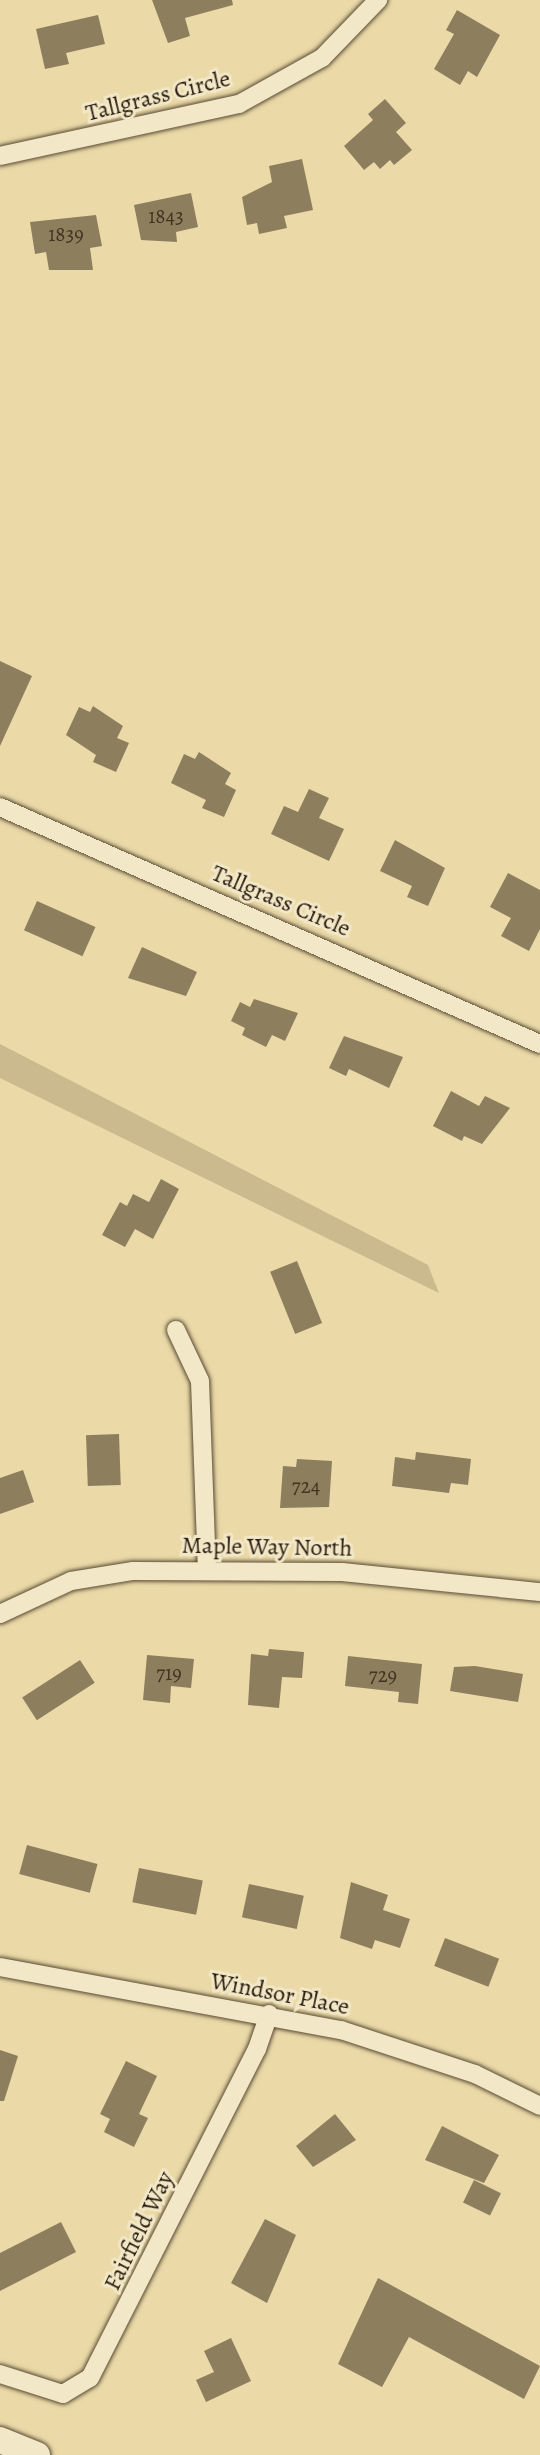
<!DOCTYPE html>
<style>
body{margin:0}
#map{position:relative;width:540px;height:2455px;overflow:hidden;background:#ebdaa8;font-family:Alegreya,serif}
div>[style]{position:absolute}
.green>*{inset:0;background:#caba8e}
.building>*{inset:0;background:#8d7e5e;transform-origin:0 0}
.roads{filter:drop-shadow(0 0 2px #594b34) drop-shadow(0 0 2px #594b34)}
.street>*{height:18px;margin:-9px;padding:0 9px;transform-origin:9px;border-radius:9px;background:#f2e7c6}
.secondary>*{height:26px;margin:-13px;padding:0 13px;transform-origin:13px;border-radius:13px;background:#f2e7c6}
span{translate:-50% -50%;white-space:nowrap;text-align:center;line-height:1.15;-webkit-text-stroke:6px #f2e7c6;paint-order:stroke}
.number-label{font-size:21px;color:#413422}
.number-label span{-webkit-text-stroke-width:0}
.street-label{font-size:24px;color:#281b0e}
</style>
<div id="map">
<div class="green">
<i style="clip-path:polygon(0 1044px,428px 1265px,439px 1293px,0 1078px)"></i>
</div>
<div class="building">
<i style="clip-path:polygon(152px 0,232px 0,233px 5px,185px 18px,190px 36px,168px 43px)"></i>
<i style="clip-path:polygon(457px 10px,500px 35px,477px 77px,468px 71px,460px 85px,434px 69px,454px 34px,446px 30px)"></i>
<i style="clip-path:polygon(98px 15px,105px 44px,66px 53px,69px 64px,45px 69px,36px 29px)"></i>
<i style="clip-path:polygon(385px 99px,406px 123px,396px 132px,412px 150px,394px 165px,390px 160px,380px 169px,374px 162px,364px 170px,344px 146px,373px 120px,368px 114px)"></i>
<i style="clip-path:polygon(302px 159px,313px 210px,284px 216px,287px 228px,259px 234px,257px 223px,247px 225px,242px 197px,272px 182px,269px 166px)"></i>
<i style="clip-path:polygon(191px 193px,198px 227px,176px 232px,177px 242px,141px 240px,134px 205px)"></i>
<i style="clip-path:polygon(96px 215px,102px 246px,90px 248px,93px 270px,49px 270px,46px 252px,35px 254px,30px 222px)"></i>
<i style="clip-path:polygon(0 661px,32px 676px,0 746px)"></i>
<i style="clip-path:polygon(93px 706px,123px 726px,117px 738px,129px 743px,116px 772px,93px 762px,96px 755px,66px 735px,79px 707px,90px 712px)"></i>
<i style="clip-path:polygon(199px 752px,231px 773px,225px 784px,236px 790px,224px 817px,202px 808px,206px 800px,171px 783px,184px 754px,195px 759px)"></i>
<i style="clip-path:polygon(309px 789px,329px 798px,319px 818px,344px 829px,329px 861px,271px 834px,284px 806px,298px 812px)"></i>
<i style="clip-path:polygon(395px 840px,445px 868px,428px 906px,407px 897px,412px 886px,380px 871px)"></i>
<i style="clip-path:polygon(508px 873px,540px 890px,540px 929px,529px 951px,501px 936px,511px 918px,490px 907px)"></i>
<i style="left:37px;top:901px;width:64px;height:32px;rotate:24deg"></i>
<i style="clip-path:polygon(142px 947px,197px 972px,186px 996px,128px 978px)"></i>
<i style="clip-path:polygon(254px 999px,298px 1013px,285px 1041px,272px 1035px,266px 1047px,242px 1035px,245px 1028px,231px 1021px,240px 1002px,250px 1007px)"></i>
<i style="clip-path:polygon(344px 1036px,403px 1057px,389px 1088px,349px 1069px,346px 1076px,329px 1068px)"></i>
<i style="clip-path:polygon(451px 1091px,479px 1106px,485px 1096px,510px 1108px,482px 1144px,464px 1136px,462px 1141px,433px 1126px)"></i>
<i style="clip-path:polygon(161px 1179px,179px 1189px,153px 1239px,135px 1229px,125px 1247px,102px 1235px,120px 1202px,127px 1206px,133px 1194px,149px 1202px)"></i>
<i style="left:297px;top:1261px;width:67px;height:29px;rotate:68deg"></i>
<i style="left:119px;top:1434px;width:51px;height:33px;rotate:88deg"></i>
<i style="clip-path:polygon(416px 1452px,471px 1459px,468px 1485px,451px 1483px,449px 1493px,392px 1486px,395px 1457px,415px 1460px)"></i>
<i style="clip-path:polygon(297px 1459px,332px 1461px,329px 1507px,280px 1508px,283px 1466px,296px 1467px)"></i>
<i style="clip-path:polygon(23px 1470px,34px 1502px,0 1514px,0 1478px)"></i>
<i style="clip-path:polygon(269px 1649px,304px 1652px,302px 1678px,282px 1677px,279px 1708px,248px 1705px,251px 1654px,268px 1656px)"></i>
<i style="clip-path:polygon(147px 1655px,194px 1659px,191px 1688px,171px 1686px,170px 1703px,143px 1700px)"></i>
<i style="clip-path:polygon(348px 1656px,422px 1664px,418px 1704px,398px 1702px,399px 1692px,345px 1686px)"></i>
<i style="left:80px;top:1660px;width:27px;height:69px;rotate:57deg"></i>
<i style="clip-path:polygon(475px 1666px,523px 1674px,518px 1702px,450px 1691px,454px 1667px)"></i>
<i style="left:27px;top:1845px;width:73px;height:30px;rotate:15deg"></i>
<i style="left:139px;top:1868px;width:65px;height:35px;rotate:11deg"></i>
<i style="clip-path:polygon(351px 1882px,388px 1895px,383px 1910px,410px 1919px,400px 1948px,375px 1940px,372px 1949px,340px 1938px)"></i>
<i style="left:249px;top:1884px;width:56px;height:34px;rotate:12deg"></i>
<i style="left:445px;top:1938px;width:58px;height:30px;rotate:21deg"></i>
<i style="clip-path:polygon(0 2050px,18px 2056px,4px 2101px,0 2101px)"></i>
<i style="clip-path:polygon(126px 2061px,157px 2076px,139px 2114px,148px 2118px,134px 2147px,104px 2132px,110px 2119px,100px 2114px)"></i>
<i style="clip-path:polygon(335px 2114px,356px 2140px,313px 2167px,296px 2146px)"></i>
<i style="clip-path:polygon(442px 2126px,499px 2155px,484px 2183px,425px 2160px)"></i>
<i style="left:474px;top:2180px;width:30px;height:25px;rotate:26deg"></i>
<i style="clip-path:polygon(265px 2219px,296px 2235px,267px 2303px,231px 2283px)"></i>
<i style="clip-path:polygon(61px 2222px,76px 2252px,0 2291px,0 2253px)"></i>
<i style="clip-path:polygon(378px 2278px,540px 2366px,524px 2399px,409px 2337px,382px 2387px,338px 2364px)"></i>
<i style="clip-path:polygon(231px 2338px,251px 2381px,206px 2402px,196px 2380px,214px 2372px,204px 2351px)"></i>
</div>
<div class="roads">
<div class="street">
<i style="left:0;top:156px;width:245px;rotate:-12.3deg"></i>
<i style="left:239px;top:104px;width:95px;rotate:-29deg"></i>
<i style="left:322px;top:58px;width:81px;rotate:-46deg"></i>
<i style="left:0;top:807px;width:590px;rotate:23.7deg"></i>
<i style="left:176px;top:1330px;width:56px;rotate:64.8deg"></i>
<i style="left:200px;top:1381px;width:187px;rotate:87.9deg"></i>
<i style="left:0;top:1614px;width:78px;rotate:-24.9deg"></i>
<i style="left:71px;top:1581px;width:63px;rotate:-9.2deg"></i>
<i style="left:133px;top:1571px;width:209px;rotate:0.3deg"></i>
<i style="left:342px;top:1572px;width:199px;rotate:5.8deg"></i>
<i style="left:0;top:1967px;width:347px;rotate:10.5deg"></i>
<i style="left:341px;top:2030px;width:141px;rotate:18.2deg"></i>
<i style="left:475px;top:2074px;width:72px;rotate:26.2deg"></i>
<i style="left:0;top:2374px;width:66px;rotate:17.6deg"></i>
<i style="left:63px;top:2394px;width:31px;rotate:-31deg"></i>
<i style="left:90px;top:2378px;width:369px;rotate:-63.1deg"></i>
<i style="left:257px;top:2049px;width:37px;rotate:-71deg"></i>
</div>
<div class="secondary">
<i style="left:0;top:2440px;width:40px;rotate:22deg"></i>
</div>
</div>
<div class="number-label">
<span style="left:166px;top:216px">1843</span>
<span style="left:66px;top:234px">1839</span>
<span style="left:306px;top:1486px">724</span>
<span style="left:169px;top:1673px">719</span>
<span style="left:383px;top:1675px">729</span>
</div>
<div class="street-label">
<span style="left:158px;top:96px;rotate:-14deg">Tallgrass Circle</span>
<span style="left:281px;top:901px;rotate:23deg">Tallgrass Circle</span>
<span style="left:267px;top:1547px;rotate:1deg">Maple Way North</span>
<span style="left:280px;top:1994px;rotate:11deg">Windsor Place</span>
<span style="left:139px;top:2231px;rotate:-64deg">Fairfield Way</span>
</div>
</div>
